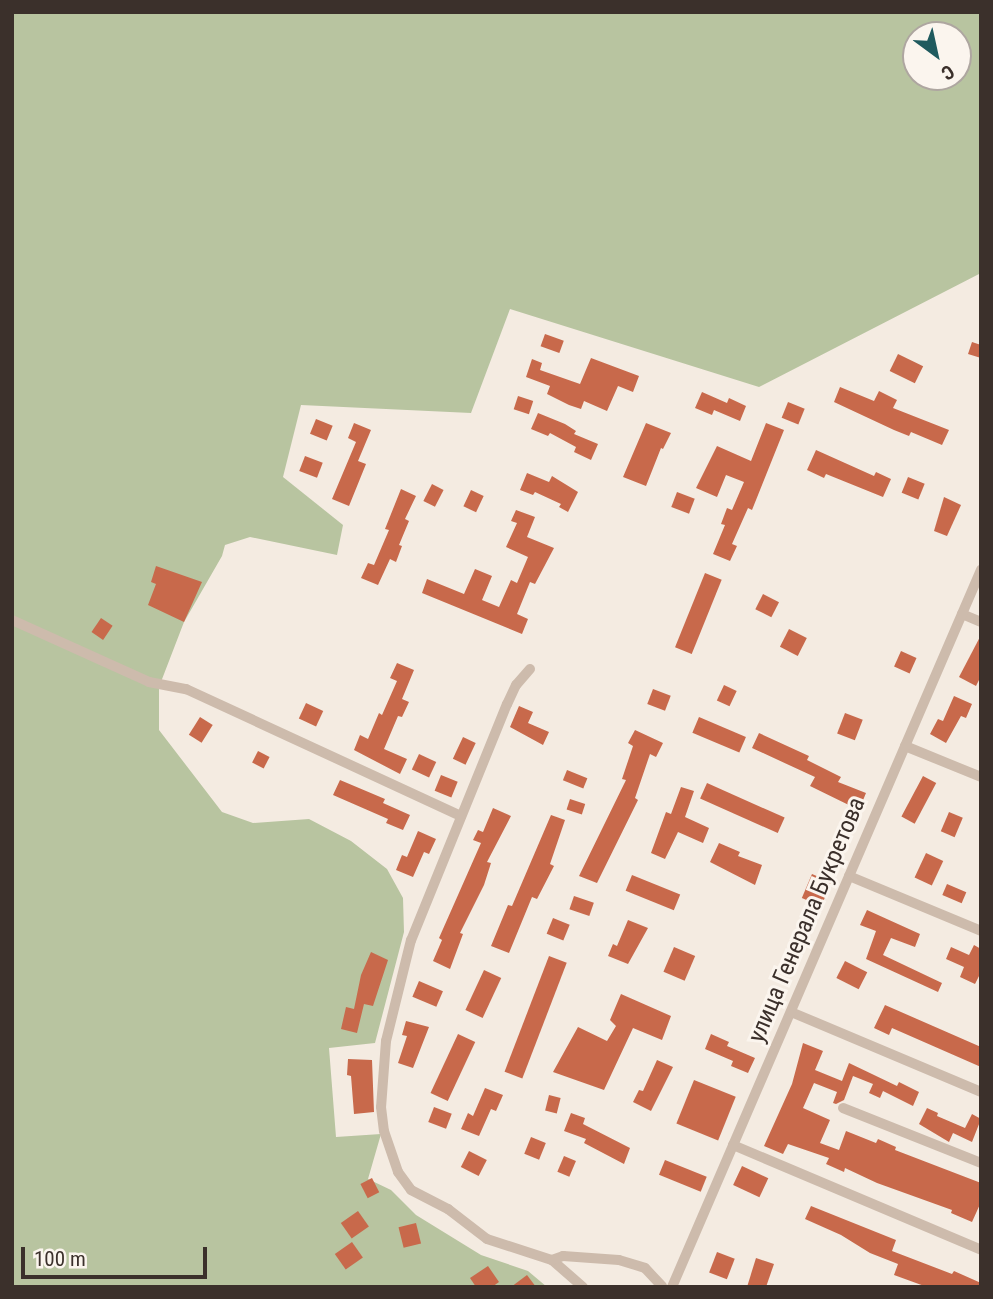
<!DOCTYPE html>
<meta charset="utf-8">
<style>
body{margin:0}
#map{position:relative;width:993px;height:1299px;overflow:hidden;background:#f4ebe1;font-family:"Roboto Condensed",sans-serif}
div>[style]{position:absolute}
.green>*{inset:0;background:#b8c4a0}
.building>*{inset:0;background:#c8694b;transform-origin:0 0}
.street>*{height:10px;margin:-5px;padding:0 5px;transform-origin:5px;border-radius:5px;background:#cdbbac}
span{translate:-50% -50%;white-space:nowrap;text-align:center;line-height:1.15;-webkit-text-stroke:6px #fbf5ee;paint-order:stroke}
.street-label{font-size:24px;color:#3b302b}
.frame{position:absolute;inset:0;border:14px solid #3b302b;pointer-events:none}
.north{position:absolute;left:902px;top:21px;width:70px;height:70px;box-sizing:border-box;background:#fbf5ee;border:2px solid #aea6a0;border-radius:50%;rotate:147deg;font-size:19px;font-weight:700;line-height:28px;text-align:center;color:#3b302b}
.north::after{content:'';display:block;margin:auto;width:24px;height:32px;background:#1f5a5e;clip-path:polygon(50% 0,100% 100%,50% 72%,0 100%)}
.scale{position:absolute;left:21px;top:1247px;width:186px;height:32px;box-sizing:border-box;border:4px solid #3b302b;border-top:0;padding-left:9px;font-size:21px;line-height:24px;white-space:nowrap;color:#3b302b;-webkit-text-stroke:5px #fbf5ee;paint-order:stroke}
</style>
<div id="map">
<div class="green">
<i style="clip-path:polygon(evenodd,12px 12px,981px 12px,981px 273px,759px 387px,510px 309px,471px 413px,301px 405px,283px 477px,343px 525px,337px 555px,250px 537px,225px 545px,222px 556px,184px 622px,159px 687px,159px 730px,222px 812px,253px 823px,309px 819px,351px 841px,387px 869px,403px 898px,404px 932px,375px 1043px,329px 1048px,336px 1137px,381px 1134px,368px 1179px,391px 1190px,416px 1215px,481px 1255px,528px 1271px,547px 1287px,12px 1287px,12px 12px,916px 35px,958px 35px,958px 77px,916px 77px,916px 35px)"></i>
</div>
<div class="building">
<i style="left:545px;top:334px;width:20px;height:13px;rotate:20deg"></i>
<i style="clip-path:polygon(972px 342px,981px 345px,981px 358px,968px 354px)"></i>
<i style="left:898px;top:354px;width:28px;height:19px;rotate:26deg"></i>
<i style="clip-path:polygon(591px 358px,639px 376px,633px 392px,618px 386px,607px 411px,584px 401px,581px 409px,569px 405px,547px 394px,550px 386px,526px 377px,532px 359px,542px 363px,540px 370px,580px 384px)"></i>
<i style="clip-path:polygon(840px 387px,874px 401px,879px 391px,897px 400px,893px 408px,949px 430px,942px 445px,911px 432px,909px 436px,894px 430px,834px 402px)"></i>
<i style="clip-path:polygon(702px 392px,727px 403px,729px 398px,746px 406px,740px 421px,714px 410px,712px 415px,695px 408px)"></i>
<i style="left:518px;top:396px;width:16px;height:14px;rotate:18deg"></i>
<i style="left:788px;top:402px;width:18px;height:17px;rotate:22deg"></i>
<i style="clip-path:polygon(538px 413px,565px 424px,576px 431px,574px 434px,598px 444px,591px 460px,574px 452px,576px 447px,550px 433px,548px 436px,531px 429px)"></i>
<i style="left:316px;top:419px;width:18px;height:16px;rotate:22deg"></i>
<i style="clip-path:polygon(354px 423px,371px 430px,358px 461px,366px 464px,349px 506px,332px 499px,356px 442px,348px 438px)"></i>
<i style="clip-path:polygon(646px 423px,671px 433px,663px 449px,661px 448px,646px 486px,623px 477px)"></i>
<i style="clip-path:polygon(766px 423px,784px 430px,752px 510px,748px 508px,732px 544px,737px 546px,730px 561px,713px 554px,725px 525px,721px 524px,727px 508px,732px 510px,744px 482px,726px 475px,717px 497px,696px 488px,717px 446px,751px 461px)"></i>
<i style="clip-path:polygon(816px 450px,874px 476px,876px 472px,891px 479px,883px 497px,826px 474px,824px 478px,807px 470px)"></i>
<i style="left:305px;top:456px;width:19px;height:16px;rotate:21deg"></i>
<i style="clip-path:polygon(527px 473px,549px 482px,552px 476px,578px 492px,568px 512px,559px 507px,561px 504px,535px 492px,533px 495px,520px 490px)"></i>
<i style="left:908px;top:477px;width:18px;height:17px;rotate:22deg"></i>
<i style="left:432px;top:484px;width:13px;height:19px;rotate:27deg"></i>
<i style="clip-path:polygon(401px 489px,416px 496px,405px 519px,409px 521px,399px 545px,402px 546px,396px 562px,390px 559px,378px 585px,361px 578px,368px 563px,374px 565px,389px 530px,385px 529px)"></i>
<i style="left:471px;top:490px;width:14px;height:18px;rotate:25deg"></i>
<i style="left:677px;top:492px;width:19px;height:16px;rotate:21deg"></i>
<i style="clip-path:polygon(944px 497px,961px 505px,947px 536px,934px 531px)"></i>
<i style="clip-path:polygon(516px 510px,535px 517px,527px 537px,554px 548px,535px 584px,530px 582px,517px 614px,528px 619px,522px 634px,422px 593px,427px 579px,464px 594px,475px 569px,492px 576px,482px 600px,499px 607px,511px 580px,517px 583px,528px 557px,506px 547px,517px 523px,511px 521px)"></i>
<i style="clip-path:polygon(156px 566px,202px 582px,184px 622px,148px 605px,156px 584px,151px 582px)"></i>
<i style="left:705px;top:573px;width:18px;height:80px;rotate:22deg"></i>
<i style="left:763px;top:594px;width:18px;height:17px;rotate:27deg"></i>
<i style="left:101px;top:618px;width:14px;height:17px;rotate:34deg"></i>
<i style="left:789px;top:629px;width:20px;height:20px;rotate:27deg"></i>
<i style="clip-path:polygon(981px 635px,981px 676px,976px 686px,959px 677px)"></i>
<i style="left:901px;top:651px;width:17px;height:17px;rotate:24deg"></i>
<i style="clip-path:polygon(397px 663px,414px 670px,402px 699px,409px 702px,402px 717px,398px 716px,384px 749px,407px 759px,400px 774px,354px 750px,360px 735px,368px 739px,379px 713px,382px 715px,397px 681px,390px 678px)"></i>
<i style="left:724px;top:685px;width:14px;height:17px;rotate:25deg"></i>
<i style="left:653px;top:689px;width:19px;height:16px;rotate:21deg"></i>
<i style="clip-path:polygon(954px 696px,972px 704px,966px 718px,961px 716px,946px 743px,930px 734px,938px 719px,943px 721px)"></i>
<i style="left:306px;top:703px;width:19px;height:17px;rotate:25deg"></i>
<i style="clip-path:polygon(519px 706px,533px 712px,528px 723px,549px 732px,543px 745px,510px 727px)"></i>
<i style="left:845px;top:713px;width:19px;height:22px;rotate:21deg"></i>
<i style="left:200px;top:717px;width:15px;height:21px;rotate:32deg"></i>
<i style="left:699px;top:717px;width:51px;height:17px;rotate:23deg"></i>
<i style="clip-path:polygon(635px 730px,663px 743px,656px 757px,650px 754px,635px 798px,638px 800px,597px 883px,579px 876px,626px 780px,622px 779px,633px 746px,628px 743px)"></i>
<i style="clip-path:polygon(759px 733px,809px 756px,807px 760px,841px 777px,838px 782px,866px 793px,859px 810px,810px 786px,815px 777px,752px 748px)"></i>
<i style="left:463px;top:737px;width:14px;height:24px;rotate:25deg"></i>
<i style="left:258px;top:751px;width:13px;height:13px;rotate:27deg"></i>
<i style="left:419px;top:754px;width:19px;height:17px;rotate:25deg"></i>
<i style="left:567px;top:770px;width:22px;height:11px;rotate:22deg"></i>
<i style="left:441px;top:775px;width:18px;height:17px;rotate:22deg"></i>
<i style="left:923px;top:776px;width:15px;height:46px;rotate:28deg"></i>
<i style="clip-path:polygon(340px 780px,385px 799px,383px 803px,410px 815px,403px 830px,386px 823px,388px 819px,333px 795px)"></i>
<i style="left:707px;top:783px;width:85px;height:17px;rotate:24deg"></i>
<i style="clip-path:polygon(681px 787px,694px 791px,685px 817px,709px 828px,703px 843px,678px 832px,665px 859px,651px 853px,666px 812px,671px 814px)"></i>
<i style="left:570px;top:799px;width:16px;height:11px;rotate:18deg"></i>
<i style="clip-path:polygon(493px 808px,511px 816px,487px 862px,491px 863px,484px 885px,460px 933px,463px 934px,450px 969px,433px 961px,442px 940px,439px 938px,481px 843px,473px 840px,478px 830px,483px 832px)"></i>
<i style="left:949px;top:812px;width:15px;height:21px;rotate:23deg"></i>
<i style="clip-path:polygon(551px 815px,565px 820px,550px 864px,554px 866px,537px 899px,532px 897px,509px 953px,491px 946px,508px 905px,512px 906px)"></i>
<i style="clip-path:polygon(418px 831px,436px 839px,429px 854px,424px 852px,413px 877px,396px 870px,402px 855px,407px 857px)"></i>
<i style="clip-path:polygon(719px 843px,740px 852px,738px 856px,762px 865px,755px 885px,710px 862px)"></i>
<i style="left:926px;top:853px;width:19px;height:27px;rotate:25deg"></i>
<i style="left:812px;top:874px;width:21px;height:26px;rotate:23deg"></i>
<i style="left:632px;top:875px;width:52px;height:17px;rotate:22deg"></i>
<i style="left:947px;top:884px;width:21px;height:12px;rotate:23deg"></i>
<i style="left:574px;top:896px;width:21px;height:14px;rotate:19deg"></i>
<i style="clip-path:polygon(867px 910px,920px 934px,915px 947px,891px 938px,883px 955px,942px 983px,938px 992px,866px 959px,876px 931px,860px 925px)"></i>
<i style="left:553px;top:918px;width:18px;height:17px;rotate:22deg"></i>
<i style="clip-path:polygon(628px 920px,648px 928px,628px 964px,608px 956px,613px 944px,617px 946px)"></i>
<i style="clip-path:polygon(974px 945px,981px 949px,981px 972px,975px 984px,960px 977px,964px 967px,946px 959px,951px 947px,969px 955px)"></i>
<i style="left:674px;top:947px;width:23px;height:27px;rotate:23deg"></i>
<i style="clip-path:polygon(371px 952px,388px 960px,373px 1006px,364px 1004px,357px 1033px,341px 1029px,346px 1007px,354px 1009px,361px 975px)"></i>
<i style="left:549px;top:956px;width:19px;height:124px;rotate:21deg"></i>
<i style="left:845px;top:961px;width:25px;height:19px;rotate:27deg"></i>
<i style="left:484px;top:970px;width:19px;height:44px;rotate:25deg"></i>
<i style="left:419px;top:981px;width:26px;height:17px;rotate:23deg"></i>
<i style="clip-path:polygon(621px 994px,671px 1016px,662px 1040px,633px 1028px,604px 1090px,553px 1072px,578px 1027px,607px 1041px,616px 1026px,610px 1020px)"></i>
<i style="clip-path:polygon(885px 1005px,981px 1047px,981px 1067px,892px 1028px,889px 1035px,874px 1028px)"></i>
<i style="clip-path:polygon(406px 1021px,429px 1027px,413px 1068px,398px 1063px,407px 1036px,402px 1035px)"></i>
<i style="left:458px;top:1034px;width:19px;height:65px;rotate:25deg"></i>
<i style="clip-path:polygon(711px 1034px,729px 1042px,727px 1046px,755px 1058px,748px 1073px,731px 1066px,733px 1061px,705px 1049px)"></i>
<i style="clip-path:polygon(803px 1043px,823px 1051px,815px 1070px,842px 1081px,849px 1063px,897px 1086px,899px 1082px,919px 1092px,913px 1106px,883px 1091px,880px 1098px,869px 1093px,873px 1084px,853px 1076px,844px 1100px,836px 1104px,833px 1103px,837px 1092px,814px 1083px,803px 1108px,830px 1120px,820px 1143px,839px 1150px,846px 1131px,876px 1143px,878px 1139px,896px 1147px,895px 1150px,981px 1183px,981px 1202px,972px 1222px,951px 1213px,952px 1210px,877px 1183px,845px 1168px,844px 1172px,826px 1164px,829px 1158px,788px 1144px,783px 1154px,764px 1146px,792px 1084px)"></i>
<i style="clip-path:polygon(348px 1059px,372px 1060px,374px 1112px,354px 1114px,351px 1076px,347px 1075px)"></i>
<i style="clip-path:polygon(657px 1060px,673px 1067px,651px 1111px,633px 1102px,639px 1090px,643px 1091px)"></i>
<i style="left:694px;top:1080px;width:45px;height:47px;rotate:22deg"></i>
<i style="clip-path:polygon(485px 1088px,503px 1095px,496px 1111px,491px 1109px,479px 1136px,461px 1129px,468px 1113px,473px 1116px)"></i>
<i style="left:549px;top:1095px;width:12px;height:16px;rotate:14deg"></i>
<i style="left:434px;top:1107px;width:19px;height:16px;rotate:21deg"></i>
<i style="clip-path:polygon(927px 1108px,938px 1113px,937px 1116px,965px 1128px,972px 1114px,981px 1119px,972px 1142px,953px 1133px,949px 1142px,919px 1124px)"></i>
<i style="clip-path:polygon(571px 1113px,585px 1118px,583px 1124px,630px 1148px,624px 1164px,584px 1143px,586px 1139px,564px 1131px)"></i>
<i style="left:531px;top:1137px;width:16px;height:18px;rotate:22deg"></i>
<i style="left:469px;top:1151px;width:20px;height:18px;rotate:27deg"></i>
<i style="left:564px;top:1156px;width:13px;height:17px;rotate:23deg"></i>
<i style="left:665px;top:1160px;width:45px;height:16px;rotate:22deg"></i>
<i style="left:742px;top:1166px;width:29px;height:21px;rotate:25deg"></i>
<i style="left:372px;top:1178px;width:16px;height:13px;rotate:63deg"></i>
<i style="clip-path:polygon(811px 1206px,896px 1240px,892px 1251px,952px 1274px,954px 1271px,981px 1283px,981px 1287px,927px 1287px,894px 1275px,898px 1264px,870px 1253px,841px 1235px,805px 1219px)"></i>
<i style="left:358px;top:1211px;width:19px;height:21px;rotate:55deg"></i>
<i style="left:416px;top:1223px;width:21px;height:18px;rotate:76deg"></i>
<i style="left:352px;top:1242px;width:19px;height:21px;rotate:55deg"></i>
<i style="left:717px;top:1252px;width:19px;height:22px;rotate:21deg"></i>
<i style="clip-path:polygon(756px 1258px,774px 1264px,766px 1287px,747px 1287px)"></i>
<i style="clip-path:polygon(488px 1266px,499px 1282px,492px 1287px,476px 1287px,470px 1278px)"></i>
<i style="clip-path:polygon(527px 1275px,536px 1287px,511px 1287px)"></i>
</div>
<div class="street">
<i style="left:962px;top:614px;width:21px;rotate:23deg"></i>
<i style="left:12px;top:620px;width:150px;rotate:24.3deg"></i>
<i style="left:149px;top:682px;width:38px;rotate:11deg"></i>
<i style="left:186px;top:689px;width:303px;rotate:24.8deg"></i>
<i style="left:530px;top:669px;width:21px;rotate:131deg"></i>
<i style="left:516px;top:685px;width:21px;rotate:115deg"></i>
<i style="left:507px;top:704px;width:255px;rotate:112.1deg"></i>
<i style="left:411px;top:940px;width:104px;rotate:103.9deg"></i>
<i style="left:386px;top:1041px;width:66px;rotate:94.3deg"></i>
<i style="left:381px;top:1107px;width:24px;rotate:83deg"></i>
<i style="left:384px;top:1131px;width:43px;rotate:71.1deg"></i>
<i style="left:398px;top:1172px;width:22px;rotate:54deg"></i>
<i style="left:411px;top:1190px;width:42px;rotate:27.2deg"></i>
<i style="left:448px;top:1209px;width:49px;rotate:37.6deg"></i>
<i style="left:487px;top:1239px;width:68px;rotate:17.9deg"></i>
<i style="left:552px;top:1260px;width:41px;rotate:41.1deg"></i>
<i style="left:905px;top:746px;width:82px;rotate:22.2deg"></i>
<i style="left:849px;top:876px;width:143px;rotate:22.6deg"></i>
<i style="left:791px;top:1012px;width:206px;rotate:22.8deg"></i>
<i style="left:843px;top:1108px;width:149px;rotate:21.7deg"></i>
<i style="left:733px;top:1145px;width:269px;rotate:22.9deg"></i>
<i style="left:552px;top:1260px;width:12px;rotate:-20deg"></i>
<i style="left:563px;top:1256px;width:56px;rotate:4.1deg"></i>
<i style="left:619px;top:1260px;width:27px;rotate:17deg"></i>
<i style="left:645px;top:1268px;width:25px;rotate:47deg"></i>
<i style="left:672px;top:1287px;width:781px;rotate:-66.69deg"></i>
</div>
<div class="street-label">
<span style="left:807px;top:920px;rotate:-67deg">улица Генерала Букретова</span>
</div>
<div class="frame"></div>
<div class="north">С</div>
<div class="scale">100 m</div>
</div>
